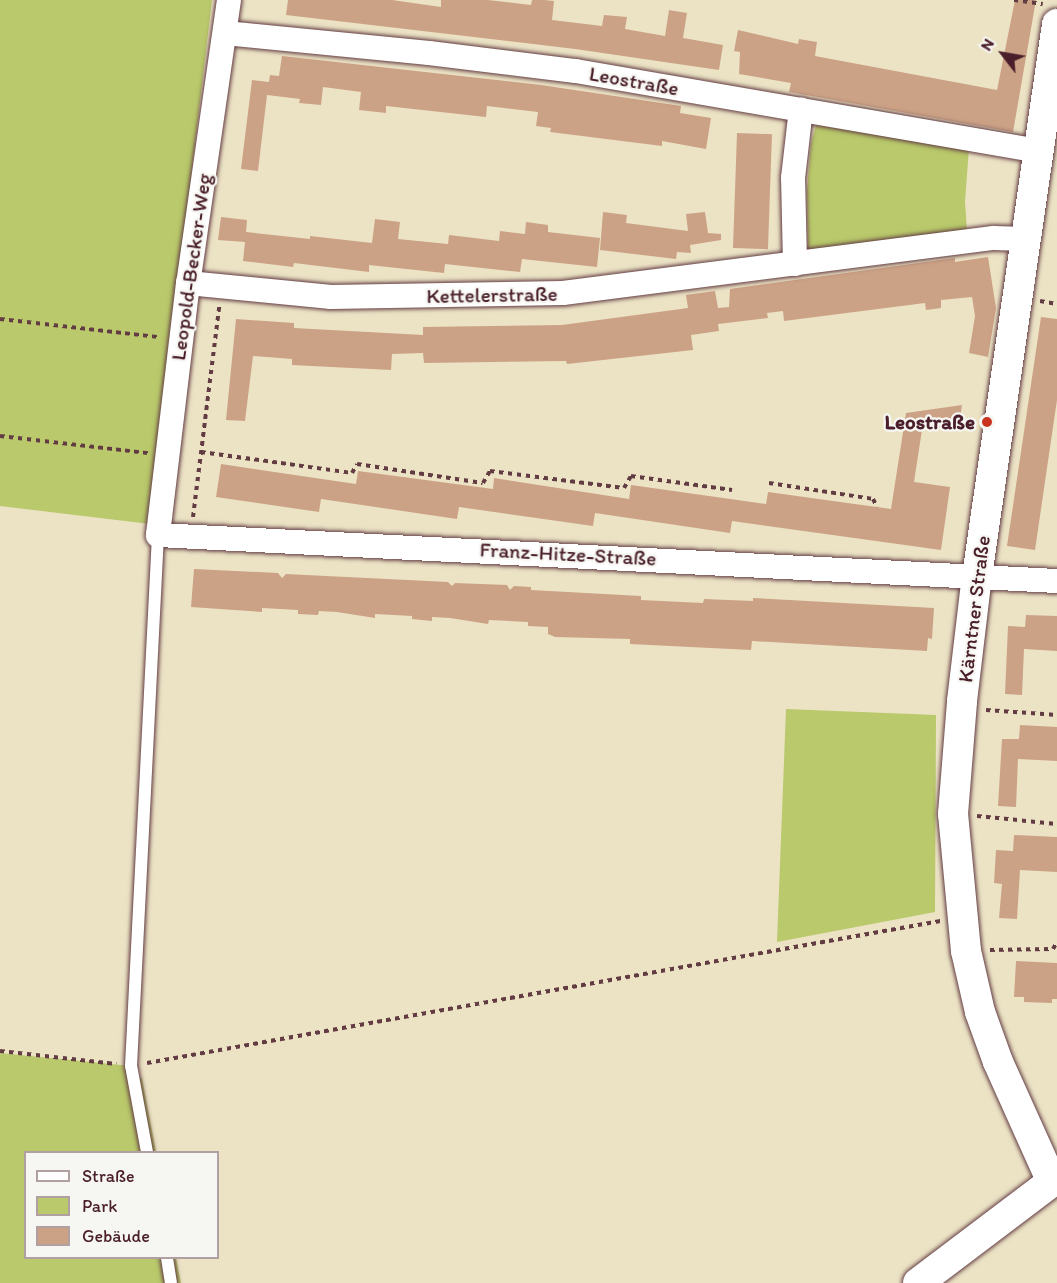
<!DOCTYPE html>
<meta charset="utf-8">
<style>
body{margin:0}
#map{position:relative;width:1057px;height:1283px;overflow:hidden;background:#ece3c5;font-family:Itim,sans-serif}
div>[style]{position:absolute}
.green>*{inset:0;background:#b9c96b}
.building>*{inset:0;background:#cca286;transform-origin:0 0}
.path>*{height:4px;margin-top:-2px;transform-origin:0;background:repeating-linear-gradient(90deg,#623c42 0 4.5px,transparent 0 9px)}
.roads{filter:drop-shadow(0 0 2px #623c42) drop-shadow(0 0 2px #623c42)}
.service>*{height:12px;margin:-6px;padding:0 6px;transform-origin:6px;border-radius:6px;background:#fff}
.minor>*{height:24px;margin:-12px;padding:0 12px;transform-origin:12px;border-radius:12px;background:#fff}
.tertiary>*{height:30px;margin:-15px;padding:0 15px;transform-origin:15px;border-radius:15px;background:#fff}
.dots>*{width:16px;height:16px;translate:-50% -50%;box-sizing:border-box;border:3px solid #f6f6f2;border-radius:50%}
span{translate:-50% -50%;white-space:nowrap;text-align:center;line-height:1.15;-webkit-text-stroke:4.5px #f6f6f2;paint-order:stroke}
.street-label{font-size:21px;color:#4a1f2b}
.poi-label{font-size:21px;color:#4a1f2b;font-weight:700}
.right{translate:-100% -50%;text-align:right}
.legend{position:absolute;left:24px;top:1151px;width:195px;height:108px;box-sizing:border-box;background:#f6f6f2;border:2px solid #b1a0a2;margin:0;padding:8px 10px;list-style:none;font-size:18px;color:#4a1f2b}
.legend li{display:flex;align-items:center;gap:12px;height:30px}
.legend b{width:30px;border:2px solid #b1a0a2}
.north{position:absolute;left:973px;top:24px;width:60px;height:60px;-webkit-text-stroke:4px #f6f6f2;paint-order:stroke;rotate:301deg;font-size:16px;font-weight:700;line-height:24px;text-align:center;color:#4a1f2b}
.north::after{content:'';display:block;margin:auto;width:21px;height:27px;background:#4a1f2b;clip-path:polygon(50% 0,100% 100%,50% 72%,0 100%)}
</style>
<div id="map">
<div class="green">
<i style="clip-path:polygon(0 0,212px 0,150px 524px,0 506px)"></i>
<i style="clip-path:polygon(816px 125px,969px 148px,965px 202px,967px 231px,808px 252px,807px 190px,811px 144px)"></i>
<i style="clip-path:polygon(786px 709px,936px 715px,935px 912px,777px 942px)"></i>
<i style="clip-path:polygon(0 1053px,131px 1066px,134px 1077px,142px 1078px,156px 1152px,26px 1152px,26px 1258px,176px 1258px,181px 1283px,0 1283px)"></i>
</div>
<div class="building">
<i style="clip-path:polygon(288px 0,392px 0,441px 7px,441px 0,488px 0,531px 5px,532px 0,544px 0,554px 1px,552px 20px,602px 26px,604px 15px,627px 17px,625px 29px,665px 36px,669px 10px,687px 13px,683px 38px,723px 45px,719px 70px,575px 49px,286px 15px)"></i>
<i style="clip-path:polygon(1015px 0,1036px 0,1013px 132px,789px 92px,791px 83px,739px 74px,740px 52px,734px 51px,738px 30px,798px 44px,799px 39px,817px 42px,815px 56px,997px 90px)"></i>
<i style="clip-path:polygon(282px 56px,541px 85px,681px 106px,680px 113px,711px 118px,706px 149px,662px 141px,662px 146px,550px 132px,551px 128px,536px 126px,538px 112px,487px 106px,486px 117px,386px 106px,386px 113px,359px 110px,361px 92px,323px 87px,321px 105px,299px 103px,300px 99px,267px 95px,258px 171px,241px 169px,252px 80px,269px 82px,270px 75px,279px 76px)"></i>
<i style="left:737px;top:133px;width:35px;height:115px;rotate:2deg"></i>
<i style="clip-path:polygon(603px 212px,627px 215px,626px 223px,688px 231px,686px 214px,705px 212px,708px 233px,721px 234px,721px 240px,690px 245px,691px 253px,677px 252px,676px 259px,600px 250px)"></i>
<i style="clip-path:polygon(221px 217px,247px 220px,246px 232px,310px 239px,310px 236px,372px 243px,375px 219px,400px 222px,398px 239px,448px 244px,449px 235px,499px 241px,500px 231px,525px 234px,526px 222px,548px 225px,548px 232px,600px 238px,597px 267px,522px 259px,520px 272px,445px 264px,444px 273px,369px 265px,369px 272px,294px 263px,293px 267px,243px 261px,245px 242px,218px 240px)"></i>
<i style="clip-path:polygon(988px 257px,996px 308px,988px 357px,969px 353px,975px 316px,972px 297px,941px 300px,941px 308px,926px 310px,925px 303px,784px 321px,783px 311px,767px 313px,768px 318px,718px 324px,719px 331px,691px 335px,693px 350px,567px 364px,566px 361px,424px 363px,423px 353px,392px 354px,391px 370px,292px 365px,292px 359px,253px 356px,245px 421px,226px 420px,236px 319px,294px 323px,294px 328px,423px 335px,423px 327px,562px 325px,688px 308px,686px 295px,715px 291px,718px 308px,729px 307px,730px 289px,955px 258px,955px 262px)"></i>
<i style="clip-path:polygon(1041px 317px,1057px 319px,1057px 400px,1035px 550px,1007px 546px)"></i>
<i style="clip-path:polygon(962px 405px,959px 425px,922px 430px,914px 482px,950px 487px,941px 550px,732px 521px,730px 533px,595px 513px,593px 526px,459px 507px,457px 519px,321px 499px,319px 512px,216px 497px,221px 464px,356px 484px,358px 471px,493px 489px,494px 478px,629px 499px,631px 485px,766px 504px,768px 492px,891px 509px,906px 413px)"></i>
<i style="clip-path:polygon(194px 569px,278px 573px,282px 578px,286px 574px,448px 582px,452px 586px,455px 583px,507px 585px,510px 590px,514px 586px,531px 587px,531px 590px,641px 596px,641px 600px,682px 602px,703px 603px,704px 599px,753px 601px,753px 598px,934px 608px,932px 639px,928px 638px,927px 651px,752px 641px,751px 650px,630px 644px,630px 639px,555px 637px,548px 634px,548px 627px,528px 626px,528px 622px,489px 620px,488px 624px,450px 618px,432px 617px,432px 621px,412px 619px,412px 616px,375px 614px,375px 618px,337px 612px,319px 611px,318px 615px,298px 614px,298px 610px,262px 608px,262px 612px,191px 607px)"></i>
<i style="clip-path:polygon(1026px 615px,1057px 616px,1057px 651px,1024px 649px,1022px 695px,1005px 694px,1008px 626px,1025px 627px)"></i>
<i style="clip-path:polygon(1020px 725px,1057px 727px,1057px 761px,1018px 759px,1016px 807px,998px 806px,1002px 739px,1019px 739px)"></i>
<i style="clip-path:polygon(1014px 835px,1057px 837px,1057px 872px,1020px 870px,1017px 919px,999px 918px,1002px 884px,994px 883px,996px 850px,1013px 851px)"></i>
<i style="clip-path:polygon(1016px 961px,1057px 963px,1057px 999px,1052px 999px,1052px 1003px,1024px 1002px,1024px 997px,1014px 997px)"></i>
</div>
<div class="path">
<i style="left:1014px;top:0;width:29px;rotate:8deg"></i>
<i style="left:1040px;top:301px;width:17px;rotate:10deg"></i>
<i style="left:0;top:319px;width:160px;rotate:6.5deg"></i>
<i style="left:0;top:436px;width:149px;rotate:6.6deg"></i>
<i style="left:201px;top:452px;width:152px;rotate:7.9deg"></i>
<i style="left:352px;top:473px;width:10px;rotate:-61deg"></i>
<i style="left:357px;top:464px;width:127px;rotate:8.6deg"></i>
<i style="left:483px;top:483px;width:14px;rotate:-60deg"></i>
<i style="left:490px;top:471px;width:135px;rotate:7.2deg"></i>
<i style="left:624px;top:488px;width:14px;rotate:-60deg"></i>
<i style="left:631px;top:476px;width:102px;rotate:7.9deg"></i>
<i style="left:769px;top:483px;width:105px;rotate:8.7deg"></i>
<i style="left:873px;top:499px;width:9px;rotate:63deg"></i>
<i style="left:193px;top:517px;width:212px;rotate:-82.9deg"></i>
<i style="left:986px;top:710px;width:71px;rotate:4deg"></i>
<i style="left:977px;top:816px;width:80px;rotate:5.7deg"></i>
<i style="left:990px;top:950px;width:63px;rotate:-0.9deg"></i>
<i style="left:1053px;top:949px;width:8px;rotate:-60deg"></i>
<i style="left:0;top:1051px;width:117px;rotate:6.4deg"></i>
<i style="left:147px;top:1063px;width:806px;rotate:-10.15deg"></i>
</div>
<div class="roads">
<div class="service">
<i style="left:147px;top:1152px;width:87px;rotate:-100.5deg"></i>
<i style="left:131px;top:1066px;width:532px;rotate:-87.09deg"></i>
<i style="left:167px;top:1258px;width:25px;rotate:81deg"></i>
</div>
<div class="minor">
<i style="left:229px;top:0;width:286px;rotate:98.2deg"></i>
<i style="left:188px;top:283px;width:254px;rotate:96.8deg"></i>
<i style="left:158px;top:535px;width:900px;rotate:2.93deg"></i>
<i style="left:225px;top:33px;width:205px;rotate:5.6deg"></i>
<i style="left:429px;top:53px;width:148px;rotate:7deg"></i>
<i style="left:576px;top:71px;width:471px;rotate:9.8deg"></i>
<i style="left:795px;top:264px;width:86px;rotate:-91.3deg"></i>
<i style="left:793px;top:178px;width:69px;rotate:-83.4deg"></i>
<i style="left:188px;top:283px;width:144px;rotate:5.6deg"></i>
<i style="left:331px;top:297px;width:232px;rotate:-1deg"></i>
<i style="left:563px;top:293px;width:434px;rotate:-7.3deg"></i>
<i style="left:994px;top:238px;width:32px;rotate:2deg"></i>
</div>
<div class="tertiary">
<i style="left:1052px;top:1182px;width:132px;rotate:-114.2deg"></i>
<i style="left:998px;top:1062px;width:53px;rotate:-109.8deg"></i>
<i style="left:980px;top:1012px;width:63px;rotate:-102.9deg"></i>
<i style="left:966px;top:951px;width:138px;rotate:-95.4deg"></i>
<i style="left:953px;top:814px;width:113px;rotate:-85.4deg"></i>
<i style="left:962px;top:701px;width:126px;rotate:-83.2deg"></i>
<i style="left:977px;top:576px;width:558px;rotate:-81.75deg"></i>
<i style="left:918px;top:1283px;width:174px;rotate:-37.1deg"></i>
</div>
</div>
<div class="dots">
<i style="left:987px;top:422px;background:#c8321e"></i>
</div>
<div class="street-label">
<span style="left:634px;top:81px;rotate:10deg">Leostraße</span>
<span style="left:191px;top:267px;rotate:-82deg">Leopold-Becker-Weg</span>
<span style="left:492px;top:295px;rotate:-1deg">Kettelerstraße</span>
<span style="left:568px;top:554px;rotate:3deg">Franz-Hitze-Straße</span>
<span style="left:974px;top:609px;rotate:-83deg">Kärntner Straße</span>
</div>
<div class="poi-label">
<span class="right" style="left:975px;top:422px">Leostraße</span>
</div>
<ul class="legend">
<li><b style="height:8px;background:#fff"></b>Straße</li>
<li><b style="height:16px;background:#b9c96b"></b>Park</li>
<li><b style="height:16px;background:#cca286"></b>Gebäude</li>
</ul>
<div class="north">N</div>
</div>
